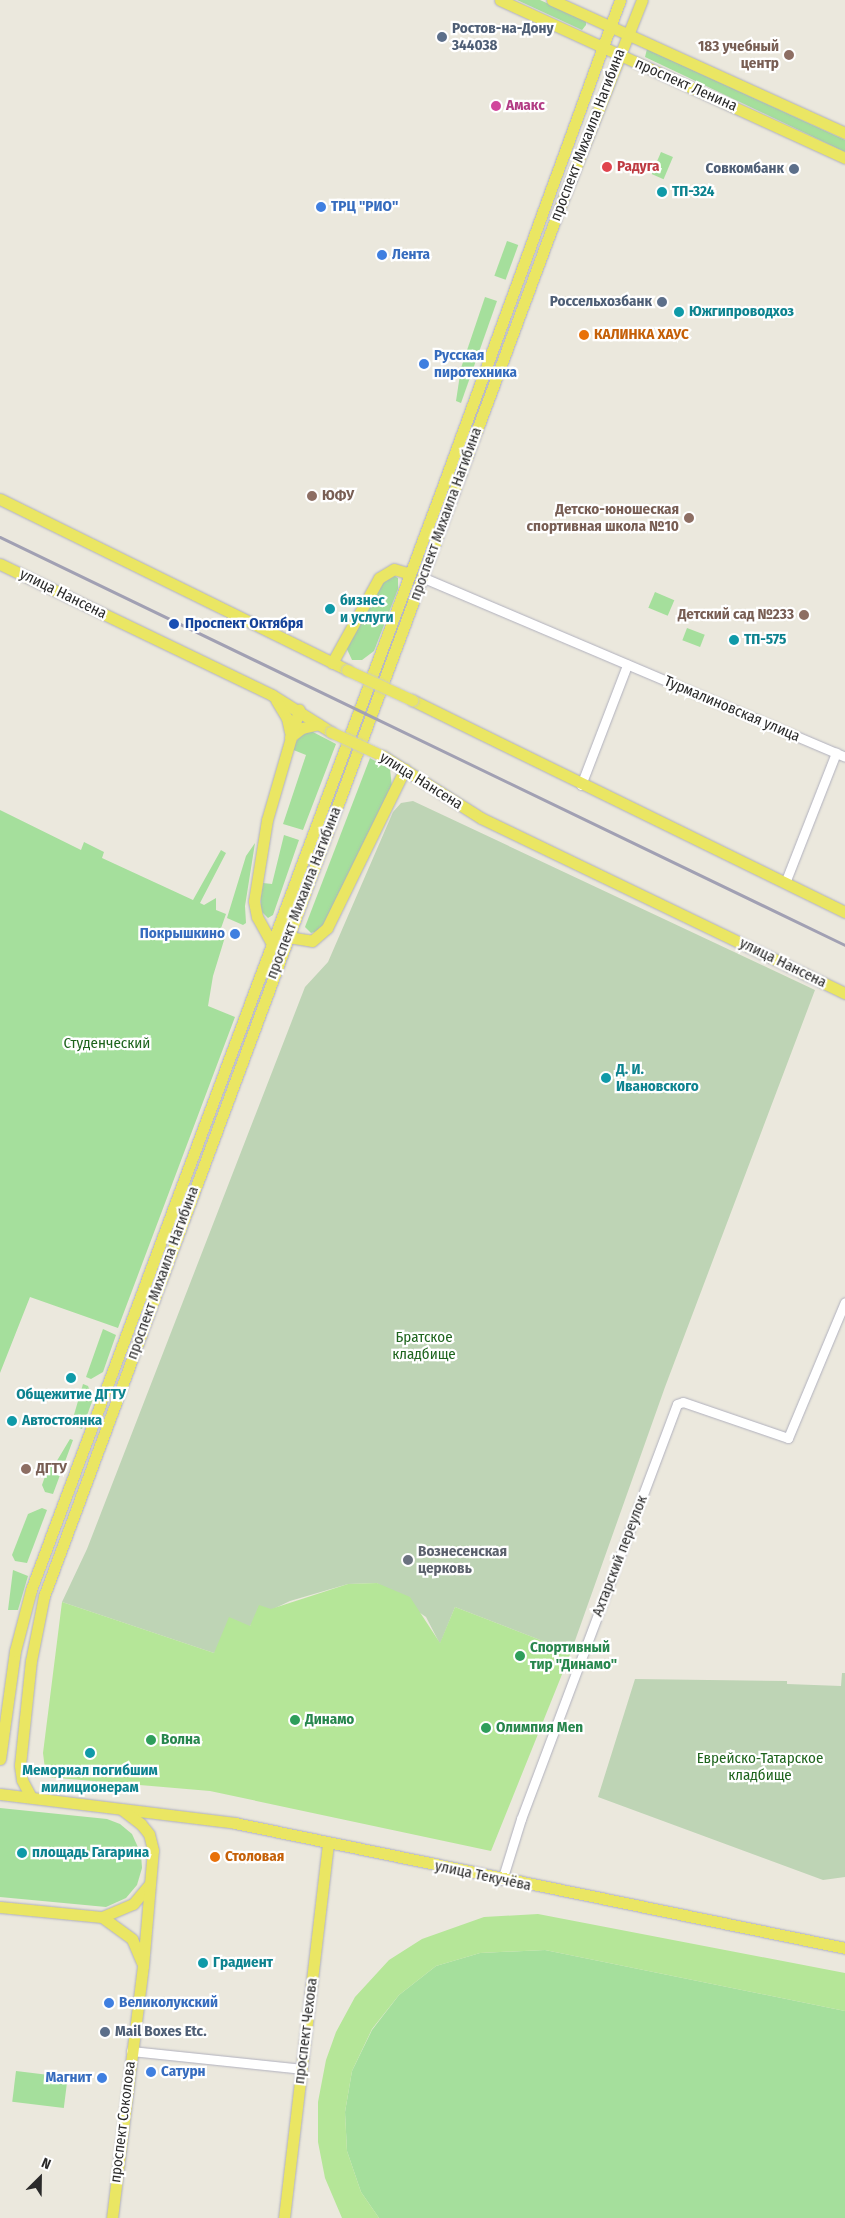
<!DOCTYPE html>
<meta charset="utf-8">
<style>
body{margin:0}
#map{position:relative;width:845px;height:2218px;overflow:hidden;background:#ebe8dd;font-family:"Fira Sans Condensed",sans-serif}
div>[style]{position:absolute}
.green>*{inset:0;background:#a5df9c;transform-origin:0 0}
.cemetery>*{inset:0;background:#bed4b5}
.pitch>*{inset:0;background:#b5e698}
.roads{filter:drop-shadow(0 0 1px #b0b0bd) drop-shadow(0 0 1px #b0b0bd)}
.minor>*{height:9px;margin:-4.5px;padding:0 4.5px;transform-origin:4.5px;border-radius:4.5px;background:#fff}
.major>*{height:11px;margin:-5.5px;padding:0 5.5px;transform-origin:5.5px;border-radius:5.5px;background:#eae663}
.rail>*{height:2.5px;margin:-1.25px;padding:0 1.25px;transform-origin:1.25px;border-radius:1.25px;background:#a1a0b3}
.bridges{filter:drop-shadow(0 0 1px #c8c8c8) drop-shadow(0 0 1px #c8c8c8)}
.major-bridge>*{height:11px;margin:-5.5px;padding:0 5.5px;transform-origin:5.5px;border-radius:5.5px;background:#eae663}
.dots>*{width:14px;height:14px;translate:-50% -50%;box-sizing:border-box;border:2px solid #fff;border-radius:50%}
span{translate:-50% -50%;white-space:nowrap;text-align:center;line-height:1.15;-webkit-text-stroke:4.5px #fff;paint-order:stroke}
.service-label{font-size:15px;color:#4e5e75;font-weight:700}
.left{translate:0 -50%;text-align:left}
.right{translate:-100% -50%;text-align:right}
.education-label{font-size:15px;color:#785e54;font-weight:700}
.street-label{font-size:15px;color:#2a2a2a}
.hotel-label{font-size:15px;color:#b23c85;font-weight:700}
.health-label{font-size:15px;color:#be3a42;font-weight:700}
.culture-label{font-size:15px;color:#0d838f;font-weight:700}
.shop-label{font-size:15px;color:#366cbe;font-weight:700}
.food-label{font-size:15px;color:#c56008;font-weight:700}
.transit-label{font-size:15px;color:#164399;font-weight:700}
.park-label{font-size:15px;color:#1e641d}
.worship-label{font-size:15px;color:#5b616d;font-weight:700}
.leisure-label{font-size:15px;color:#27864d;font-weight:700}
.north{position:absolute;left:15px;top:2153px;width:50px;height:50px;-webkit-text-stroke:4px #fff;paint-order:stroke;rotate:23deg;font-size:14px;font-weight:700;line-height:20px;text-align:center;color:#2a2a2a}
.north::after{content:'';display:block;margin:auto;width:18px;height:22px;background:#2a2a2a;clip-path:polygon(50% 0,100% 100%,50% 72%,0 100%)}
</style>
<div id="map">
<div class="green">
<i style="clip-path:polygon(517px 0,540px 0,586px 21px,586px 25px,582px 30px)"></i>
<i style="clip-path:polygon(647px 49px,845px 140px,845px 152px,645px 57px)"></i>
<i style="left:661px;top:152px;width:13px;height:24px;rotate:23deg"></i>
<i style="left:507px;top:241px;width:12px;height:37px;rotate:20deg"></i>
<i style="clip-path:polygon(485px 297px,497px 301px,461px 403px,456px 401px,461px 368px)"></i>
<i style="clip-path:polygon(393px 575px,398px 578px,398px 589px,374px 651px,362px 660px,352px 660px,346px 647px,379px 585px)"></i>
<i style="left:655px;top:592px;width:21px;height:17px;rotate:23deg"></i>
<i style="left:687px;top:628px;width:19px;height:13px;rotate:21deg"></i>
<i style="clip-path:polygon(311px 731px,336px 744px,303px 830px,283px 824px,306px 755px,291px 749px,300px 736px)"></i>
<i style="clip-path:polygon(370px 758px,390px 769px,392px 787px,322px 930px,311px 933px,305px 927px)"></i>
<i style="clip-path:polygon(0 810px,81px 850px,84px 842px,104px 852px,102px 858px,193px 900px,221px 850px,226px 853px,200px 903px,204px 905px,216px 898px,216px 910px,226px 914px,219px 934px,225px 937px,213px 976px,208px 1006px,235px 1017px,118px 1328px,30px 1297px,0 1373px)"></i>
<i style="clip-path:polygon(284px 835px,299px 840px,273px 915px,268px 918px,261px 911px,261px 896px,263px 883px,272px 884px)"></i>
<i style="clip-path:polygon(255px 843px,245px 906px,246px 923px,243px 925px,227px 918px,246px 856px)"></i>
<i style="clip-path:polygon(103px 1329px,116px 1335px,103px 1372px,91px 1379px,86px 1377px)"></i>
<i style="clip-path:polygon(83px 1384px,88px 1386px,93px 1399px,82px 1429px,71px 1425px)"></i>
<i style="clip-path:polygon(70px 1439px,73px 1440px,53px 1494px,45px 1492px,42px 1485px,49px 1465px,55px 1464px)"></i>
<i style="clip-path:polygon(42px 1508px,47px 1510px,27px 1563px,15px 1561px,12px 1555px,28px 1514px)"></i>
<i style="clip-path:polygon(13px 1570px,28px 1576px,18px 1610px,8px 1610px)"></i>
<i style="clip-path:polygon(0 1808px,107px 1819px,120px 1824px,132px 1834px,141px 1854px,142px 1868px,137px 1885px,126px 1898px,106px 1907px,0 1897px)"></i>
<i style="clip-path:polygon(545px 1950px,845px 2011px,845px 2218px,379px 2218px,361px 2192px,347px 2151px,345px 2112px,352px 2071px,372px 2030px,399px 1995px,436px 1966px,480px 1953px)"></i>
<i style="left:16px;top:2071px;width:52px;height:31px;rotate:7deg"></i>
</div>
<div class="cemetery">
<i style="clip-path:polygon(413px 801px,815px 990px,665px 1387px,571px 1652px,455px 1607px,440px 1644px,426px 1617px,377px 1583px,348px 1584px,290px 1601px,271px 1610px,214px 1653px,62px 1602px,87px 1549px,305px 987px,328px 962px,393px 812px,401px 803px)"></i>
<i style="clip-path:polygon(842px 1673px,845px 1673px,845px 1877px,823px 1880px,598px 1797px,635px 1679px,787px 1681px,787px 1684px,841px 1686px)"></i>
</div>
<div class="pitch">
<i style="clip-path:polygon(377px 1583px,410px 1597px,440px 1643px,455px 1607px,571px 1652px,491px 1851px,210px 1791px,46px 1777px,43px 1753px,62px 1602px,214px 1653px,229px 1617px,250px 1626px,259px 1605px,271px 1609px,348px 1584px)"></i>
<i style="clip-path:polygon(538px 1914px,845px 1973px,845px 2011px,545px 1950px,480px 1953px,436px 1966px,399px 1995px,372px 2029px,352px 2071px,345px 2112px,347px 2151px,361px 2192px,379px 2218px,342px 2218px,325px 2178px,318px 2142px,318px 2102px,326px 2060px,336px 2032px,355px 1997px,389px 1960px,422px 1939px,484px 1917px)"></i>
</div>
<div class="roads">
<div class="minor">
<i style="left:424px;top:578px;width:457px;rotate:23deg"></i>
<i style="left:581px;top:785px;width:129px;rotate:-69deg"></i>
<i style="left:785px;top:883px;width:140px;rotate:-68.6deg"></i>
<i style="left:502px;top:1880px;width:64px;rotate:-72.7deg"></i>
<i style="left:521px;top:1819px;width:443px;rotate:-69.4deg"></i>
<i style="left:677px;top:1404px;width:6px;rotate:-18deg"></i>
<i style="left:683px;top:1402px;width:111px;rotate:18.9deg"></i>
<i style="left:788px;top:1438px;width:147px;rotate:-67.3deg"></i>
<i style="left:131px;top:2051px;width:171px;rotate:6deg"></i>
</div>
<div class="major">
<i style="left:500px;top:0;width:379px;rotate:24.6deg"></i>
<i style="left:552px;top:0;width:322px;rotate:24.4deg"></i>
<i style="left:0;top:499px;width:387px;rotate:26.2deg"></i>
<i style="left:0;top:564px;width:302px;rotate:25.7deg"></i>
<i style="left:272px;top:695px;width:70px;rotate:32.1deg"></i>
<i style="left:332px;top:663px;width:97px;rotate:-61.1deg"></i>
<i style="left:379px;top:578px;width:17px;rotate:-31deg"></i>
<i style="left:394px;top:569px;width:17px;rotate:17deg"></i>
<i style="left:276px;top:700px;width:21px;rotate:59deg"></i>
<i style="left:287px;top:718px;width:14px;rotate:78deg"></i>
<i style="left:412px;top:700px;width:482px;rotate:26.1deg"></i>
<i style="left:290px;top:737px;width:15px;rotate:-37deg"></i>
<i style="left:302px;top:728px;width:17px;rotate:-13deg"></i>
<i style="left:383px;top:756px;width:116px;rotate:32.3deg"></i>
<i style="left:481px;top:818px;width:404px;rotate:25.7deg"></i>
<i style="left:288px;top:937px;width:24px;rotate:9deg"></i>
<i style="left:312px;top:941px;width:20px;rotate:-41deg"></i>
<i style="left:327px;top:928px;width:177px;rotate:-63.9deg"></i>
<i style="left:271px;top:942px;width:29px;rotate:-119deg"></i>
<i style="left:257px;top:917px;width:16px;rotate:-101deg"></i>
<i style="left:254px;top:901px;width:82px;rotate:-80.9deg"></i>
<i style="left:267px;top:820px;width:115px;rotate:-73.8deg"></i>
<i style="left:0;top:1759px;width:109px;rotate:-82.1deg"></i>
<i style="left:15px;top:1651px;width:63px;rotate:-75.3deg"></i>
<i style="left:31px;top:1590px;width:1170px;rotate:-69.54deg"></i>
<i style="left:440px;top:494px;width:526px;rotate:-69.98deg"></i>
<i style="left:0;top:1794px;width:237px;rotate:7deg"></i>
<i style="left:235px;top:1823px;width:623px;rotate:11.58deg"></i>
<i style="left:31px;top:1797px;width:19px;rotate:-118deg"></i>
<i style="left:22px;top:1780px;width:15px;rotate:-98deg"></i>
<i style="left:20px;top:1765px;width:105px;rotate:-84deg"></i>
<i style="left:31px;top:1661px;width:66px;rotate:-78.7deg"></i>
<i style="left:44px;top:1596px;width:1471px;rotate:-69.63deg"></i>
<i style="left:556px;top:217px;width:233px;rotate:-68.4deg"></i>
<i style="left:0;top:1907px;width:102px;rotate:5.6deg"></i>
<i style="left:102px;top:1917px;width:34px;rotate:-23deg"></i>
<i style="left:133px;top:1904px;width:26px;rotate:-50deg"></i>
<i style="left:102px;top:1917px;width:37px;rotate:36deg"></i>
<i style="left:132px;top:1939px;width:25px;rotate:67deg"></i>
<i style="left:112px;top:2218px;width:254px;rotate:-83deg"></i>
<i style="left:143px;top:1966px;width:116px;rotate:-85.1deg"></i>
<i style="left:153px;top:1850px;width:16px;rotate:-104deg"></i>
<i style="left:149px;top:1834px;width:13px;rotate:-129deg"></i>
<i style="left:141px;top:1824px;width:25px;rotate:-143deg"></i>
<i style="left:284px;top:2218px;width:377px;rotate:-83.3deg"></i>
</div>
</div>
<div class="rail">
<i style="left:0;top:537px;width:938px;rotate:25.77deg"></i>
</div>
<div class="bridges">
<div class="major-bridge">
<i style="left:347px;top:670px;width:72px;rotate:24.8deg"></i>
<i style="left:331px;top:732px;width:57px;rotate:24.8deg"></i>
</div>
</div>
<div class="dots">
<i style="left:442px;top:37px;background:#5c6f8a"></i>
<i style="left:789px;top:55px;background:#8d6e63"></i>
<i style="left:496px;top:106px;background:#d1479c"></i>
<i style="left:607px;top:167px;background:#e0444e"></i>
<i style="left:794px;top:169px;background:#5c6f8a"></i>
<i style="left:662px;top:192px;background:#0f9aa8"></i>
<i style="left:321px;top:207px;background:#3f7fe0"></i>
<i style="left:382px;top:255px;background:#3f7fe0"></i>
<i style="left:662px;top:302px;background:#5c6f8a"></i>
<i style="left:679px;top:312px;background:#0f9aa8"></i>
<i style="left:584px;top:335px;background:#e8710a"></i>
<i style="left:424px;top:364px;background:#3f7fe0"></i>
<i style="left:312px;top:496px;background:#8d6e63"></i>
<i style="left:689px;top:518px;background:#8d6e63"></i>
<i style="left:330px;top:609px;background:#0f9aa8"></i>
<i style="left:804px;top:615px;background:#8d6e63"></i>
<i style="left:174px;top:624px;background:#1a4fb4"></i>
<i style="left:734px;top:640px;background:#0f9aa8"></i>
<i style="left:235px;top:934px;background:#3f7fe0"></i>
<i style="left:606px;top:1078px;background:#0f9aa8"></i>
<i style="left:71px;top:1378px;background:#0f9aa8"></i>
<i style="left:12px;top:1421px;background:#0f9aa8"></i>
<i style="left:26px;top:1469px;background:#8d6e63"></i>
<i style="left:408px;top:1560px;background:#6b7280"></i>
<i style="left:520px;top:1656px;background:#2e9e5b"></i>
<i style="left:295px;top:1720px;background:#2e9e5b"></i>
<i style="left:486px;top:1728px;background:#2e9e5b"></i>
<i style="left:151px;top:1740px;background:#2e9e5b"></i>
<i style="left:90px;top:1753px;background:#0f9aa8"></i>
<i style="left:22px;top:1853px;background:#0f9aa8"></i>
<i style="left:215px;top:1857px;background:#e8710a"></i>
<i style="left:203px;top:1963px;background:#0f9aa8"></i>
<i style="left:109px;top:2003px;background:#3f7fe0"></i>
<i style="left:105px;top:2032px;background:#5c6f8a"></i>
<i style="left:151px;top:2072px;background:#3f7fe0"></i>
<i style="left:102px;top:2078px;background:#3f7fe0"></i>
</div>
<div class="service-label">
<span class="left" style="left:452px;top:37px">Ростов-на-Дону<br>344038</span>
<span class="right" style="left:784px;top:169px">Совкомбанк</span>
<span class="right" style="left:652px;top:302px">Россельхозбанк</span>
<span class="left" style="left:115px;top:2032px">Mail Boxes Etc.</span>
</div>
<div class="education-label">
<span class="right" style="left:779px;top:55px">183 учебный<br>центр</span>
<span class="left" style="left:322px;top:496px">ЮФУ</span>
<span class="right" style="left:679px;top:518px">Детско-юношеская<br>спортивная школа №10</span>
<span class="right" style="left:794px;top:615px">Детский сад №233</span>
<span class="left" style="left:36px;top:1469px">ДГТУ</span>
</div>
<div class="street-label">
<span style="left:686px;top:85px;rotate:24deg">проспект Ленина</span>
<span style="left:588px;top:135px;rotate:-69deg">проспект Михаила Нагибина</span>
<span style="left:446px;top:514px;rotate:-70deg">проспект Михаила Нагибина</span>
<span style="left:63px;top:594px;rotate:26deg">улица Нансена</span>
<span style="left:732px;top:709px;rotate:23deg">Турмалиновская улица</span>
<span style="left:421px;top:781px;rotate:32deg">улица Нансена</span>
<span style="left:304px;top:893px;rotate:-69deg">проспект Михаила Нагибина</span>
<span style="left:783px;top:963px;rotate:26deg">улица Нансена</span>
<span style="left:163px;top:1273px;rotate:-70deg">проспект Михаила Нагибина</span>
<span style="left:620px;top:1556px;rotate:-69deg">Ахтарский переулок</span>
<span style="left:483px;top:1876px;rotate:12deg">улица Текучёва</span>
<span style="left:306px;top:2031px;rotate:-83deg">проспект Чехова</span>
<span style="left:123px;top:2122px;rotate:-83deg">проспект Соколова</span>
</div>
<div class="hotel-label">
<span class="left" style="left:506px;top:106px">Амакс</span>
</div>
<div class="health-label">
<span class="left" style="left:617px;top:167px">Радуга</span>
</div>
<div class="culture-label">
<span class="left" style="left:672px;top:192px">ТП-324</span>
<span class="left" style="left:689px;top:312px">Южгипроводхоз</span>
<span class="left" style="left:340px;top:609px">бизнес<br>и услуги</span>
<span class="left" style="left:744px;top:640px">ТП-575</span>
<span class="left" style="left:616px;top:1078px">Д. И.<br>Ивановского</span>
<span style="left:71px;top:1395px">Общежитие ДГТУ</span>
<span class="left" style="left:22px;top:1421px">Автостоянка</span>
<span style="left:90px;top:1779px">Мемориал погибшим<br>милиционерам</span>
<span class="left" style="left:32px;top:1853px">площадь Гагарина</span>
<span class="left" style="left:213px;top:1963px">Градиент</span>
</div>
<div class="shop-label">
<span class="left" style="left:331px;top:207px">ТРЦ "РИО"</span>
<span class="left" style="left:392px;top:255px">Лента</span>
<span class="left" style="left:434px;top:364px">Русская<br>пиротехника</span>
<span class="right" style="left:225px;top:934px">Покрышкино</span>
<span class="left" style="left:119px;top:2003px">Великолукский</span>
<span class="left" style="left:161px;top:2072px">Сатурн</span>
<span class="right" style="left:92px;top:2078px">Магнит</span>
</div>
<div class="food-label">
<span class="left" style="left:594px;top:335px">КАЛИНКА ХАУС</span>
<span class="left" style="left:225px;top:1857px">Столовая</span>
</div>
<div class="transit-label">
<span class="left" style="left:185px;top:624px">Проспект Октября</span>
</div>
<div class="park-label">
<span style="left:107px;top:1044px">Студенческий</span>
<span style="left:424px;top:1346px">Братское<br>кладбище</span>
<span style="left:760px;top:1767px">Еврейско-Татарское<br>кладбище</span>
</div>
<div class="worship-label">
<span class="left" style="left:418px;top:1560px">Вознесенская<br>церковь</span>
</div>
<div class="leisure-label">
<span class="left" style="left:530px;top:1656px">Спортивный<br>тир "Динамо"</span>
<span class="left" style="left:305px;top:1720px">Динамо</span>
<span class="left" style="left:496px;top:1728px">Олимпия Men</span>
<span class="left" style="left:161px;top:1740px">Волна</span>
</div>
<div class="north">N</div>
</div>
